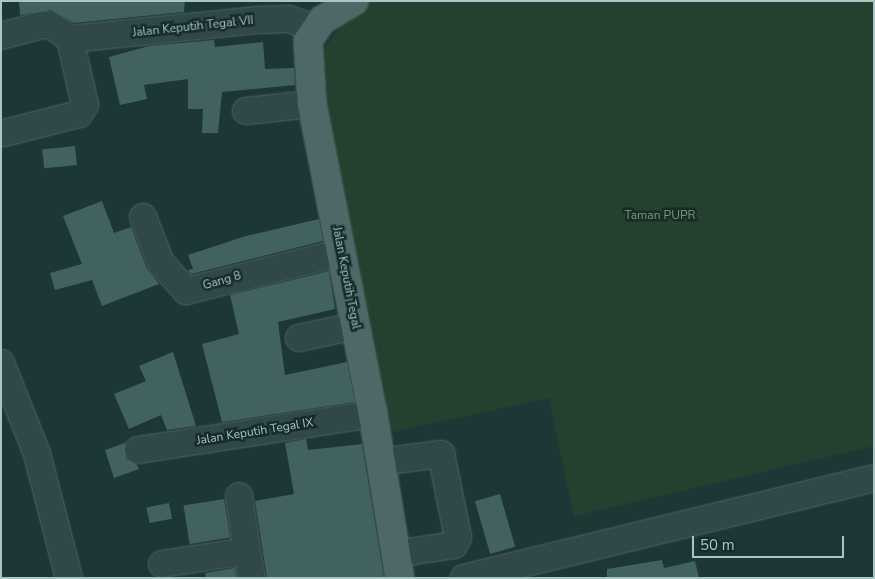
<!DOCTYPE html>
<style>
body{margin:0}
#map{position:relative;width:875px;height:579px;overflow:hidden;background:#1d3736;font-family:"Nunito Sans",sans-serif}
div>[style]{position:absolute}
.green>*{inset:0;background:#264030}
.building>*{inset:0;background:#426261;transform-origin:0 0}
.roads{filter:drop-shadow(0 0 1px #4e6666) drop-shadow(0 0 1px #4e6666)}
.minor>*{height:26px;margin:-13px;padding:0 13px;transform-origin:13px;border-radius:13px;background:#304847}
.major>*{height:28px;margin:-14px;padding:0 14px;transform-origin:14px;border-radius:14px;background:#4e6867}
span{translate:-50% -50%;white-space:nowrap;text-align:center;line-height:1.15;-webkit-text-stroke:5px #162c2b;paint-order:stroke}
.street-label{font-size:12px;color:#aac5c5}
.park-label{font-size:12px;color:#7c9c68}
.frame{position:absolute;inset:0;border:2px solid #aac5c5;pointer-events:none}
.scale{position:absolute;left:692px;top:536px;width:152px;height:22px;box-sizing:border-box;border:2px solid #aac5c5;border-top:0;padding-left:6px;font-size:15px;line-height:18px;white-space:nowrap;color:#aac5c5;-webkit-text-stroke:4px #162c2b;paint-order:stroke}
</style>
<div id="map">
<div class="green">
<i style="clip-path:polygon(360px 1px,874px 1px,874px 446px,574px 516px,549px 398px,383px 434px,317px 58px)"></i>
</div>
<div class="building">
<i style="clip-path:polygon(19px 1px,185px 1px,184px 12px,74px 23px,51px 10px,20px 15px)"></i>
<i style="clip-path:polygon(214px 40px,215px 47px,263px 42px,265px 69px,294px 68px,295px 85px,222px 92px,218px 133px,202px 133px,203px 109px,188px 109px,188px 79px,144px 85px,147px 99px,120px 105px,109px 57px,149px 46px)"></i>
<i style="left:75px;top:146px;width:19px;height:33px;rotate:84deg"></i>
<i style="clip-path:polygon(102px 201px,114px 233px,131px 227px,147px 269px,159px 284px,102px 306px,92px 280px,55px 290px,50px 273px,82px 264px,63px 216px)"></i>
<i style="clip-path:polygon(319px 219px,323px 241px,191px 274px,188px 270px,193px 269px,188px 255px,246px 236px)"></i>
<i style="clip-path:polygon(329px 271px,335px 309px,278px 322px,285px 375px,347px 362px,355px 402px,222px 422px,202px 344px,239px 334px,230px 295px)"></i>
<i style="clip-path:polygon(173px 352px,196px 426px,167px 430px,161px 415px,129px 429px,114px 394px,146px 381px,139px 366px)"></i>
<i style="clip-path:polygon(306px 439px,308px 450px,362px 444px,384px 578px,267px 578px,255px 501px,294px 494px,285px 443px)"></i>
<i style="clip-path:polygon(125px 443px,126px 459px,137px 465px,139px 469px,114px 478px,105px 450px)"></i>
<i style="left:500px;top:494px;width:55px;height:26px;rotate:74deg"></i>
<i style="left:224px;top:499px;width:39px;height:41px;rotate:81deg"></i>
<i style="left:169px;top:503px;width:16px;height:23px;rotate:79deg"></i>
<i style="clip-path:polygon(662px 560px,664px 568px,695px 561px,699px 578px,607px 578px,607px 569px)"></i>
<i style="clip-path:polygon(235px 568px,237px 578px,206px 578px,205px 573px)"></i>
</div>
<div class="roads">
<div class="minor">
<i style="left:1px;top:36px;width:42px;rotate:-15deg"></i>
<i style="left:42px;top:25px;width:9px"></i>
<i style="left:51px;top:25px;width:24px;rotate:36deg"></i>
<i style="left:70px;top:39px;width:68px;rotate:77.2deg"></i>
<i style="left:85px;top:105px;width:11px;rotate:124deg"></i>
<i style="left:79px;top:114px;width:77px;rotate:165.8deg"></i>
<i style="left:70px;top:39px;width:189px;rotate:-5.8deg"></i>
<i style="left:258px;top:20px;width:31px;rotate:-2deg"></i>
<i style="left:289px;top:19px;width:27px;rotate:20deg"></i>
<i style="left:246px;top:111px;width:66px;rotate:-6.1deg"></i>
<i style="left:143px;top:217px;width:49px;rotate:68.6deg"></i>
<i style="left:161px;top:263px;width:38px;rotate:48deg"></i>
<i style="left:186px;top:291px;width:161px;rotate:-14deg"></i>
<i style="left:299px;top:338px;width:57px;rotate:-12.1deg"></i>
<i style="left:1px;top:363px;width:98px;rotate:68.4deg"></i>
<i style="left:37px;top:454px;width:128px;rotate:75.5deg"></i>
<i style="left:138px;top:450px;width:238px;rotate:-8.7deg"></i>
<i style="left:380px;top:462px;width:62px;rotate:-7.5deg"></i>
<i style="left:441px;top:454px;width:85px;rotate:78.4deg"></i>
<i style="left:458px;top:537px;width:9px;rotate:117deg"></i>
<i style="left:454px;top:545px;width:59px;rotate:171.2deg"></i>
<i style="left:239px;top:496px;width:56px;rotate:81.7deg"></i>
<i style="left:162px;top:564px;width:86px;rotate:-8.7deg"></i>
<i style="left:247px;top:551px;width:27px;rotate:80deg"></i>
<i style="left:464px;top:578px;width:422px;rotate:-13.7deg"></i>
</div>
<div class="major">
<i style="left:354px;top:1px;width:37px;rotate:149deg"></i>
<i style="left:322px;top:20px;width:25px;rotate:124deg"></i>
<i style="left:308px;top:41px;width:63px;rotate:86.4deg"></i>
<i style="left:312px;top:104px;width:316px;rotate:78.9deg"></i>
<i style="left:373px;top:414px;width:166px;rotate:80.7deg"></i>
</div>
</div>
<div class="street-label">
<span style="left:193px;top:27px;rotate:-6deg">Jalan Keputih Tegal VII</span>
<span style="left:346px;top:278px;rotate:79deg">Jalan Keputih Tegal</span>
<span style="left:222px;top:281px;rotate:-16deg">Gang 8</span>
<span style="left:255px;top:432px;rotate:-9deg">Jalan Keputih Tegal IX</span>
</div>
<div class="park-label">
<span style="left:660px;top:216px">Taman PUPR</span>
</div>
<div class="frame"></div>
<div class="scale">50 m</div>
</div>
